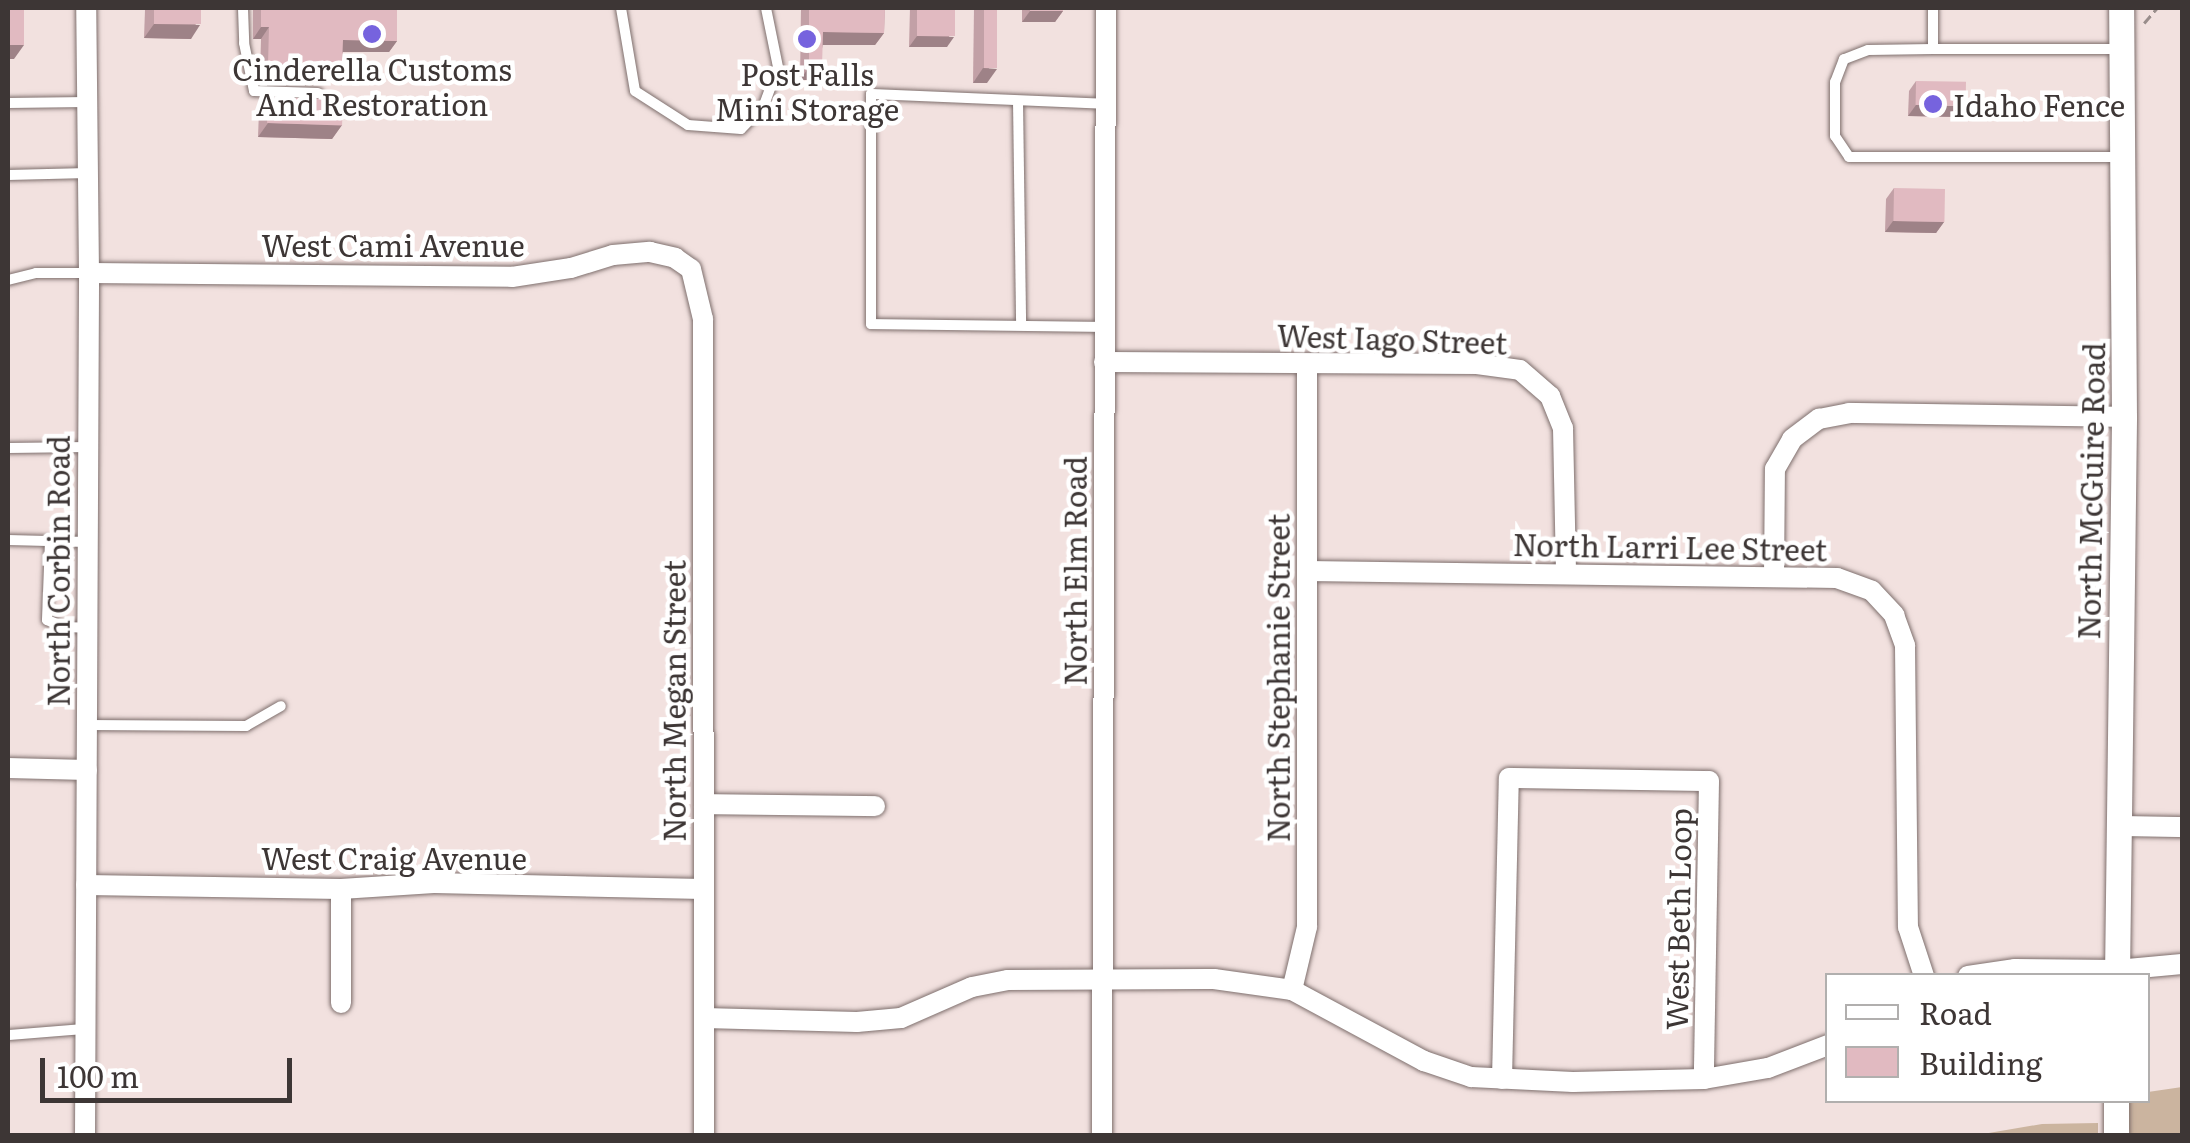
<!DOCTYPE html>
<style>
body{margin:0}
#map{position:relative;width:2190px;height:1143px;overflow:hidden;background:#f2e1df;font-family:Literata,serif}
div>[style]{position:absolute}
.green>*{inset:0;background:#cbb49f}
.path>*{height:2.5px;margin-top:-1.25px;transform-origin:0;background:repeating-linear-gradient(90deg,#998d8b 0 10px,transparent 0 15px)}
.roads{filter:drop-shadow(0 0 2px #7e6f6d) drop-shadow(0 0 2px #7e6f6d)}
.service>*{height:10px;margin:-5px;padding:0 5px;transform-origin:5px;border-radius:5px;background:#fff}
.minor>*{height:20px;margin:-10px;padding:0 10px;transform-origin:10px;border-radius:10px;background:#fff}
.tertiary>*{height:25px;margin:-12.5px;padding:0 12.5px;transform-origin:12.5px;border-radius:12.5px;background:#fff}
.wall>*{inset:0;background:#c2a0a6}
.shaded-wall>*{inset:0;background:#9e8287}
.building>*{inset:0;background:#e1bac1;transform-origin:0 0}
.dots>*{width:28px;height:28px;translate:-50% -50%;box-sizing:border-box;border:5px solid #fff;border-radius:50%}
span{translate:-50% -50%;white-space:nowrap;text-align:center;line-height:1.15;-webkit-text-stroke:9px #fff;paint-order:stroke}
.poi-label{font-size:30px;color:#3d3635}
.left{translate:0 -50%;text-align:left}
.street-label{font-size:30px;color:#3d3635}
.frame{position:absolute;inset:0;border:10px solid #3d3635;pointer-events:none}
.legend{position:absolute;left:1825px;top:973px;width:325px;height:130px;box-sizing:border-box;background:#fff;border:2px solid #b1afae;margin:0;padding:12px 18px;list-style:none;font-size:30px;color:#3d3635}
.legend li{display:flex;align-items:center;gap:20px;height:50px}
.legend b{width:50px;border:2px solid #b1afae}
.scale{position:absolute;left:40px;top:1058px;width:252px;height:45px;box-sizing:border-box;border:5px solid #3d3635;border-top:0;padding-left:12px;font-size:30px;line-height:35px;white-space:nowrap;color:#3d3635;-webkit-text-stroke:8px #fff;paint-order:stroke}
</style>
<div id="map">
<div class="green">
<i style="clip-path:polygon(2182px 1087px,2182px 1135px,2130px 1135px,2125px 1101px,2148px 1100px,2148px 1092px)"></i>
<i style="clip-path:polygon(2098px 1123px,2098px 1135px,1977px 1135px,2042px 1124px)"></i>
</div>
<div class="path">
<i style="left:2144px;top:23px;width:20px;rotate:-49deg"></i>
</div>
<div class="roads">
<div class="service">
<i style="left:243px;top:8px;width:35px;rotate:88deg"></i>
<i style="left:244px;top:43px;width:49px;rotate:78.2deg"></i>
<i style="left:254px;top:91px;width:64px;rotate:1.8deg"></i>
<i style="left:621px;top:8px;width:84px;rotate:80.4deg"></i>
<i style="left:635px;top:91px;width:63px;rotate:32.7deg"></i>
<i style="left:688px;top:125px;width:53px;rotate:4.3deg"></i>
<i style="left:741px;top:129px;width:33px;rotate:-46deg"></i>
<i style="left:764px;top:105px;width:40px;rotate:-69.8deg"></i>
<i style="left:778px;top:67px;width:60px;rotate:-101.5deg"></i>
<i style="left:1933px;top:8px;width:41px;rotate:90deg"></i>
<i style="left:1933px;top:49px;width:65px;rotate:179.1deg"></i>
<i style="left:1868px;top:50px;width:26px;rotate:159deg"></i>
<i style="left:1844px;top:59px;width:25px;rotate:111deg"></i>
<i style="left:1835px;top:82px;width:54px;rotate:90deg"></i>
<i style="left:1835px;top:136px;width:25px;rotate:56deg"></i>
<i style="left:1849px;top:157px;width:272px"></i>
<i style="left:1933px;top:49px;width:189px"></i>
<i style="left:1018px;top:101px;width:223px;rotate:89.2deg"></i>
<i style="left:8px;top:103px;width:79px;rotate:-0.7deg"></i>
<i style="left:8px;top:175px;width:80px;rotate:-1.4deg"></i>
<i style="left:8px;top:280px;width:29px;rotate:-14deg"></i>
<i style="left:36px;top:273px;width:53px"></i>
<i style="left:1103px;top:327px;width:232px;rotate:-179.3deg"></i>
<i style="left:871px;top:324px;width:230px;rotate:-90deg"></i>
<i style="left:871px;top:94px;width:234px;rotate:2.4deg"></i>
<i style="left:8px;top:448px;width:80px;rotate:-0.7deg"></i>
<i style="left:8px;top:540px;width:79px;rotate:1.5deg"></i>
<i style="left:50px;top:541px;width:79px;rotate:92.2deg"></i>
<i style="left:47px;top:620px;width:18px;rotate:22deg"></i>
<i style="left:64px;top:627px;width:23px;rotate:2deg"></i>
<i style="left:87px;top:725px;width:159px;rotate:0.4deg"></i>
<i style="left:246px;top:726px;width:40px;rotate:-29.7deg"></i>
<i style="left:8px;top:1035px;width:77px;rotate:-4.5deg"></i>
</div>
<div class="minor">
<i style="left:89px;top:273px;width:423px;rotate:0.5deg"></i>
<i style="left:512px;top:277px;width:60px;rotate:-8.7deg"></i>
<i style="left:571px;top:268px;width:44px;rotate:-17.2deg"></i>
<i style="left:613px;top:255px;width:37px;rotate:-5deg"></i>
<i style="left:650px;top:252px;width:26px;rotate:13deg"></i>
<i style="left:675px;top:258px;width:19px;rotate:35deg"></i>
<i style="left:691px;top:269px;width:51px;rotate:76.5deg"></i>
<i style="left:703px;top:319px;width:817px;rotate:89.93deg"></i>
<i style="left:1104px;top:362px;width:373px;rotate:0.3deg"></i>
<i style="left:1477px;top:364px;width:43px;rotate:7.9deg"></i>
<i style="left:1520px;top:370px;width:40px;rotate:41deg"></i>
<i style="left:1550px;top:396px;width:35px;rotate:68deg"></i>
<i style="left:1563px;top:428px;width:145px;rotate:88.8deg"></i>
<i style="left:1307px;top:571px;width:530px;rotate:0.76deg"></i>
<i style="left:1837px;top:578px;width:37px;rotate:20deg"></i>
<i style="left:1872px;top:591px;width:33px;rotate:47deg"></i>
<i style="left:1894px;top:615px;width:33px;rotate:70deg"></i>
<i style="left:1905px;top:646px;width:281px;rotate:89.4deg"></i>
<i style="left:1908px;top:927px;width:52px;rotate:71.9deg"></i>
<i style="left:1774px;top:577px;width:108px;rotate:-89.5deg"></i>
<i style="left:1775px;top:469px;width:34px;rotate:-60deg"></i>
<i style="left:1792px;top:439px;width:34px;rotate:-37deg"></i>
<i style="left:1819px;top:419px;width:31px;rotate:-11deg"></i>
<i style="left:1849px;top:413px;width:275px;rotate:0.8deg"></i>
<i style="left:8px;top:768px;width:79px;rotate:1.5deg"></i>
<i style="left:704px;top:804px;width:171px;rotate:0.7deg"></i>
<i style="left:2118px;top:826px;width:64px;rotate:0.9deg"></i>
<i style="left:86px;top:885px;width:255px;rotate:0.9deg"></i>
<i style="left:341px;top:889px;width:93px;rotate:-3.7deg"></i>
<i style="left:434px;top:883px;width:269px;rotate:1.3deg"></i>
<i style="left:1968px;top:976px;width:48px;rotate:-8.5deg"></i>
<i style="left:2015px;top:969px;width:102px;rotate:0.6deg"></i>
<i style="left:2117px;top:970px;width:65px;rotate:-5.3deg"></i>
<i style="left:1292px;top:990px;width:65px;rotate:-76.6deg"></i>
<i style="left:1307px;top:927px;width:563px;rotate:-90deg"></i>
<i style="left:341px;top:1003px;width:114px;rotate:-90deg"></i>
<i style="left:704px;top:1018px;width:153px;rotate:1.5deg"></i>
<i style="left:857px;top:1022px;width:44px;rotate:-5.2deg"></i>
<i style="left:901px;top:1018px;width:77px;rotate:-23.6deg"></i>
<i style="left:972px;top:987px;width:37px;rotate:-11deg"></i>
<i style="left:1008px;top:980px;width:206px;rotate:-0.3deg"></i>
<i style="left:1214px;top:979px;width:79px;rotate:8deg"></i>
<i style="left:1292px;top:990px;width:150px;rotate:28.3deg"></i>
<i style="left:1424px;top:1061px;width:50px;rotate:18.8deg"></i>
<i style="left:1471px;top:1077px;width:102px;rotate:2.8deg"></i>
<i style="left:1573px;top:1082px;width:131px;rotate:-1.3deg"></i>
<i style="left:1704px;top:1079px;width:65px;rotate:-9.8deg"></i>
<i style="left:1768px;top:1068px;width:64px;rotate:-21deg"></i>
<i style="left:1502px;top:1079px;width:301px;rotate:-88.7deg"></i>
<i style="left:1509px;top:778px;width:200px;rotate:0.9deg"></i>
<i style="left:1709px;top:781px;width:298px;rotate:91deg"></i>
<i style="left:85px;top:1136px;width:863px;rotate:-89.73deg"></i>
<i style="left:89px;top:273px;width:265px;rotate:-90.6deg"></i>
<i style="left:1102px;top:1136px;width:1128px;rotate:-89.8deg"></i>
</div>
<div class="tertiary">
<i style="left:2117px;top:976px;width:559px;rotate:-89.28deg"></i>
<i style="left:2124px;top:417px;width:409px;rotate:-90.4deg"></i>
<i style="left:2116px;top:1136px;width:36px;rotate:-90deg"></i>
</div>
</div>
<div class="wall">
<i style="clip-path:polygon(146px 8px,201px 8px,191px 39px,144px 38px,145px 10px)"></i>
<i style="clip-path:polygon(253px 8px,397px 8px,397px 41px,389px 52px,343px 52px,342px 66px,334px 77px,260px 75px,261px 39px,253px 39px)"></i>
<i style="clip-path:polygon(801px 8px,885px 8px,884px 33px,875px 45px,823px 45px,813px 80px,800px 80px)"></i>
<i style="clip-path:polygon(910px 8px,955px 8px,947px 47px,909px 47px)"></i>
<i style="clip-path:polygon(974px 8px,997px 8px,987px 83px,973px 83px)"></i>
<i style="clip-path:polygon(1022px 8px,1063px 8px,1063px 11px,1055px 22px,1022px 22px)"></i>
<i style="clip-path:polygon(1916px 81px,1958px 117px,1908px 116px,1909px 91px)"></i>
<i style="clip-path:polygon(268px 97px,342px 125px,332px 139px,258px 137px,259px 111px)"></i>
<i style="clip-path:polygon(1894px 188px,1944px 222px,1936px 233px,1885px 232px,1886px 199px)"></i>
</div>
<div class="shaded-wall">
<i style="clip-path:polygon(1030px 11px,1063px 11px,1055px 22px,1022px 22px)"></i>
<i style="clip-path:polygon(154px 24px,200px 25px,191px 39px,144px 38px)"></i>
<i style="clip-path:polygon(261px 27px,269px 27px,261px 39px,253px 39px)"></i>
<i style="clip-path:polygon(823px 32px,884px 33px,875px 45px,814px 45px)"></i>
<i style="clip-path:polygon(917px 36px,954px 37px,947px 47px,909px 47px)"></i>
<i style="clip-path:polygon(343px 40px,397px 41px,389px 52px,335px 52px)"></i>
<i style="clip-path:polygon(8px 45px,24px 45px,14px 59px,8px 59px)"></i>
<i style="clip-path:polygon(268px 64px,342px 66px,334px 77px,260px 75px)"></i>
<i style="clip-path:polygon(809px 67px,822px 67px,813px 80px,800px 80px)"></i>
<i style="clip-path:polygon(983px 68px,997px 69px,987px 83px,973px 83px)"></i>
<i style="clip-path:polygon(1916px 105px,1966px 106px,1958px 117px,1908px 116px)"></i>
<i style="clip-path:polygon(268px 123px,342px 125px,332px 139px,258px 137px)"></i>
<i style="clip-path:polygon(1893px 221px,1944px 222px,1936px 233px,1885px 232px)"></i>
</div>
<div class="building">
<i style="left:8px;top:8px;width:16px;height:37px"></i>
<i style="left:154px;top:8px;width:47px;height:16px"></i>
<i style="clip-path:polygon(261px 8px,397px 8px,397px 41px,343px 40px,342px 66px,268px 64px,269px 27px,261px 27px)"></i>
<i style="clip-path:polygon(809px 8px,885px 8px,884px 33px,823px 32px,822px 67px,809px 67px)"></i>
<i style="left:917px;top:8px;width:38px;height:28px"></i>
<i style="left:984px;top:8px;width:13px;height:60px"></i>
<i style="left:1030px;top:8px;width:33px;height:3px"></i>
<i style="left:1916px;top:81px;width:50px;height:24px;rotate:1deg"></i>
<i style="left:268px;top:97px;width:75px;height:26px;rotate:2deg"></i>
<i style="left:1894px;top:188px;width:51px;height:33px;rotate:1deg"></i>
</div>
<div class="dots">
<i style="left:372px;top:34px;background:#7663de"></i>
<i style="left:807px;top:39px;background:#7663de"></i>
<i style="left:1933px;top:104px;background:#7663de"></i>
</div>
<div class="poi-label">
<span style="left:372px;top:85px">Cinderella Customs<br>And Restoration</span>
<span style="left:807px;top:90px">Post Falls<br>Mini Storage</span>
<span class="left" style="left:1953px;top:104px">Idaho Fence</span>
</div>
<div class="street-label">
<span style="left:393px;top:244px">West Cami Avenue</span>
<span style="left:1392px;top:338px;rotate:2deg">West Iago Street</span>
<span style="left:2090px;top:491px;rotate:-89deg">North McGuire Road</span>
<span style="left:1670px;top:546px;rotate:1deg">North Larri Lee Street</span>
<span style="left:57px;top:571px;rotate:-90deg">North Corbin Road</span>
<span style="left:1074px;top:571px;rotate:-90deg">North Elm Road</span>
<span style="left:1277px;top:678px;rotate:-90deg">North Stephanie Street</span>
<span style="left:673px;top:701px;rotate:-90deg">North Megan Street</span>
<span style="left:394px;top:857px">West Craig Avenue</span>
<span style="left:1677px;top:919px;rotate:-89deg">West Beth Loop</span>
</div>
<div class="frame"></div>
<ul class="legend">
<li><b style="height:12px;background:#fff"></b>Road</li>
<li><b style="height:28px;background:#e1bac1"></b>Building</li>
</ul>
<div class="scale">100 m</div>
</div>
